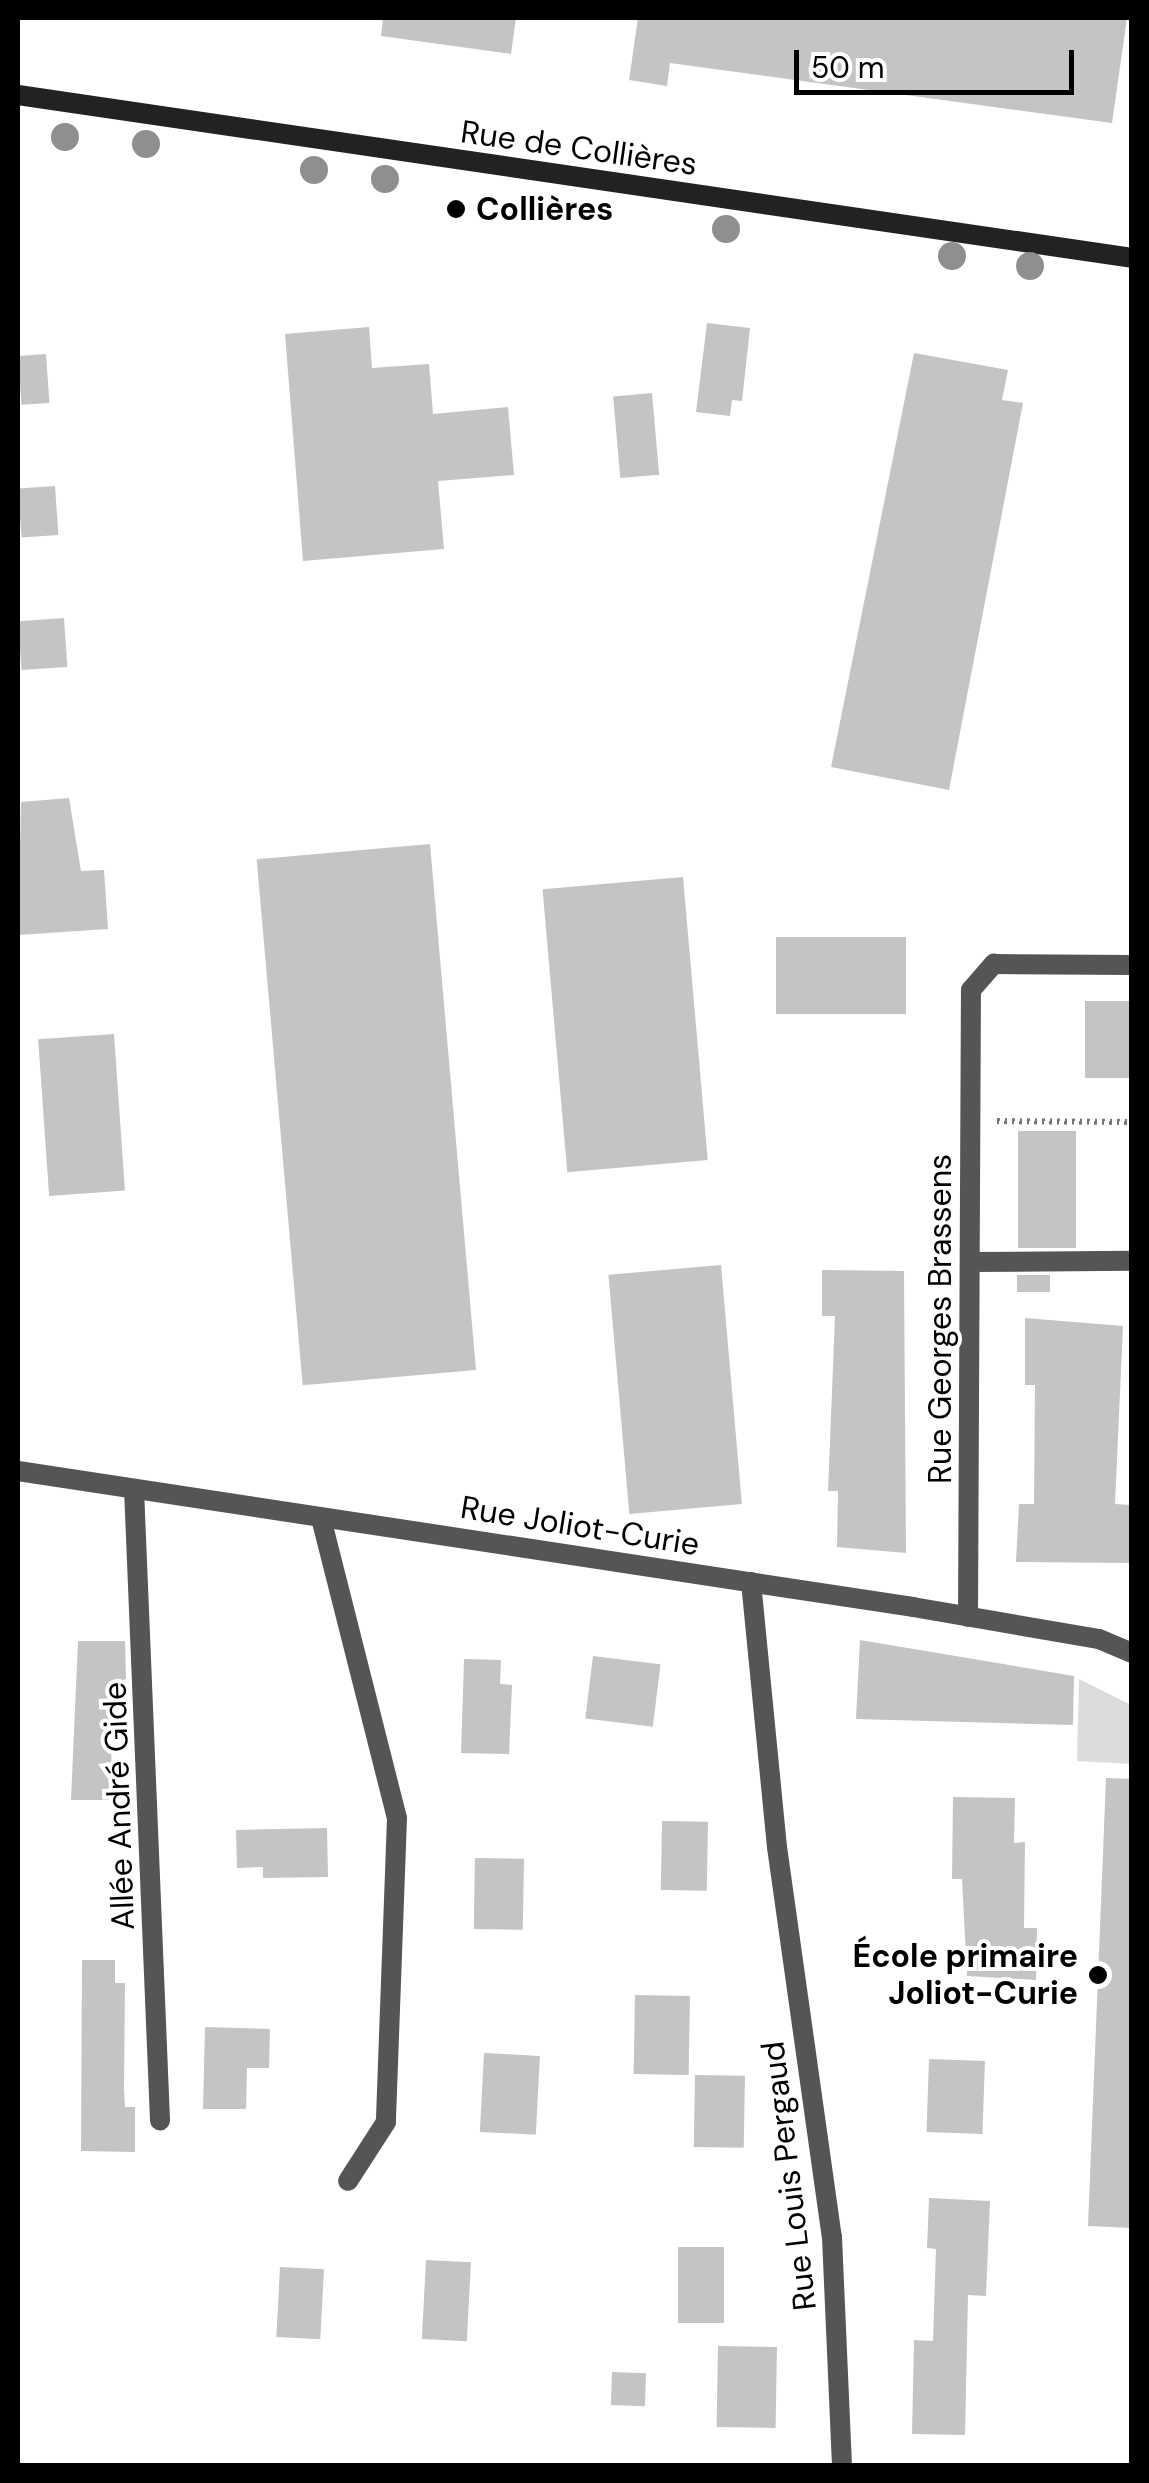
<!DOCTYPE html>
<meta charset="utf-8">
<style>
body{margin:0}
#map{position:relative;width:1149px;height:2483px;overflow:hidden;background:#fff;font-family:"DM Sans",sans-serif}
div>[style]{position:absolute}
.green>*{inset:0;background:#dcdcdc}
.building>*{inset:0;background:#c4c4c4;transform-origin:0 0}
.path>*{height:6px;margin-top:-3px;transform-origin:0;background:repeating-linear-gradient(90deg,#777 0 2.5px,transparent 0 7.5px)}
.service>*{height:20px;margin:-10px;padding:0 10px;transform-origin:10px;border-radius:10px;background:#555}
.minor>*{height:20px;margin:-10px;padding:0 10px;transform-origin:10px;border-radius:10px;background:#555}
.secondary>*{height:20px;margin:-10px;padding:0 10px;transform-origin:10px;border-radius:10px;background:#222}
.trees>*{width:28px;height:28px;margin:-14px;border-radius:50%;background:#8f8f8f}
.dots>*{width:28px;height:28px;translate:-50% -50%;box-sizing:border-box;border:5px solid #fff;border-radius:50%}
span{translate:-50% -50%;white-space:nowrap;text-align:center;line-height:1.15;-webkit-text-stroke:8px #fff;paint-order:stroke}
.street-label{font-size:32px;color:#000}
.poi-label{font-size:32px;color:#000;font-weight:700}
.left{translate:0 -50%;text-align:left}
.right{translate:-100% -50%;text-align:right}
.frame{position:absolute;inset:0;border:20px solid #000;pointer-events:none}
.scale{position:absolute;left:794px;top:50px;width:280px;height:45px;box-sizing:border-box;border:5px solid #000;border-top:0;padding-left:12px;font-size:30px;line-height:35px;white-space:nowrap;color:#000;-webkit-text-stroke:8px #fff;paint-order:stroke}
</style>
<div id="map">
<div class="green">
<i style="clip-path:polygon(1079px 1679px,1131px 1705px,1131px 1764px,1077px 1761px)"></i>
</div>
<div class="building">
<i style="clip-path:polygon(383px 18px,516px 18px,511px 54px,381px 36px)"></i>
<i style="clip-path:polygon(638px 18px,1127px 18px,1112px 123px,670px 63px,667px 86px,629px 80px)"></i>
<i style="clip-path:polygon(707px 323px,750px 328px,742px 401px,732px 400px,730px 416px,696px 412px)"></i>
<i style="clip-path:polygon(369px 327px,372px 368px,429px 364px,433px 414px,508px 407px,514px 475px,438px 481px,444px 549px,303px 561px,285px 334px)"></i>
<i style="clip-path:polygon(914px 353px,1008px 370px,1002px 400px,1023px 403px,949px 790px,831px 767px)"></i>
<i style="left:46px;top:354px;width:49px;height:28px;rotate:86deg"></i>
<i style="left:652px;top:393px;width:82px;height:39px;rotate:85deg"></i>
<i style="left:55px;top:486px;width:49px;height:37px;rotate:86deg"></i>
<i style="left:64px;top:618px;width:49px;height:46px;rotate:86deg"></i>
<i style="clip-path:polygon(69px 798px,81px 871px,104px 870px,108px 929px,18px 935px,21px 802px)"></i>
<i style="left:430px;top:844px;width:528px;height:174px;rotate:85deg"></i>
<i style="left:683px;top:877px;width:284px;height:141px;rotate:85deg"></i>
<i style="left:776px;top:937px;width:130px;height:77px"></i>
<i style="left:1085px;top:1001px;width:47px;height:77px"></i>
<i style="left:114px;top:1034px;width:157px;height:76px;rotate:86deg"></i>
<i style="left:1018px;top:1131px;width:58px;height:117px"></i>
<i style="left:721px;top:1265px;width:240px;height:113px;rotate:85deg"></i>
<i style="clip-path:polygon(822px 1270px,904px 1271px,906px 1553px,837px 1547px,838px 1491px,828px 1491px,835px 1316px,822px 1316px)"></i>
<i style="left:1017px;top:1275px;width:33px;height:17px"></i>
<i style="clip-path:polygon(1025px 1318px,1123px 1326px,1115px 1504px,1132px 1505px,1132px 1563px,1016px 1562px,1019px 1504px,1034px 1504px,1035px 1385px,1025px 1385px)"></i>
<i style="clip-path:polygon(860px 1640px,1074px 1676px,1073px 1725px,856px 1719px)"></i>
<i style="clip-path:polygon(78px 1641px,125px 1641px,126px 1678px,112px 1693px,111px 1800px,71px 1800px)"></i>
<i style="left:593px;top:1656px;width:68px;height:63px;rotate:7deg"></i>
<i style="clip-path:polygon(464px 1659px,501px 1660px,500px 1684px,512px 1685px,509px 1754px,461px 1753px)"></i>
<i style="clip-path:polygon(1106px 1778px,1132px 1779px,1132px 2228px,1088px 2226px)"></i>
<i style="clip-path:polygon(953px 1797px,1015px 1798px,1014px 1843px,1025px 1842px,1024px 1928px,1037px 1928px,1036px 1980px,967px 1976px,962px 1879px,952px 1879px)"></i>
<i style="left:662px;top:1821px;width:46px;height:69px;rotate:1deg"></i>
<i style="clip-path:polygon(327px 1828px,328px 1877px,263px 1878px,263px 1867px,237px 1868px,236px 1830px)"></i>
<i style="left:475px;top:1858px;width:49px;height:71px;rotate:1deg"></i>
<i style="clip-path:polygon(82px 1960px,115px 1960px,115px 1983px,125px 1983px,124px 2089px,125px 2107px,135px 2107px,135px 2152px,81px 2151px)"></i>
<i style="left:635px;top:1995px;width:55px;height:79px;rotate:1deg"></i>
<i style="clip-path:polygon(205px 2027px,270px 2029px,269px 2068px,247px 2068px,246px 2109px,203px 2109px)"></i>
<i style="left:484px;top:2053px;width:56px;height:79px;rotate:3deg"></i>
<i style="left:929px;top:2059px;width:56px;height:73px;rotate:2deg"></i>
<i style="left:695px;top:2075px;width:50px;height:72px;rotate:1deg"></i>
<i style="clip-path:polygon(929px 2198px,990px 2201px,986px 2296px,968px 2295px,965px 2435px,912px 2434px,914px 2340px,933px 2341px,936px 2249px,927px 2248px)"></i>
<i style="left:678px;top:2247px;width:46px;height:76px"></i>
<i style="left:426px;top:2260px;width:45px;height:79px;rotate:3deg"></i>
<i style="left:280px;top:2267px;width:44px;height:70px;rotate:3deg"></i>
<i style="left:718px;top:2346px;width:59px;height:81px;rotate:1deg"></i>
<i style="left:612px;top:2372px;width:34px;height:33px;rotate:2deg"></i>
</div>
<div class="path">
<i style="left:997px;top:1121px;width:135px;rotate:0.4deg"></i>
</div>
<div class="service">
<i style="left:970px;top:1262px;width:162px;rotate:-0.4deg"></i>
</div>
<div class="minor">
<i style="left:18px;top:1471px;width:905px;rotate:8.64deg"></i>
<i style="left:913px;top:1607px;width:189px;rotate:9.8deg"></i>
<i style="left:1099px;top:1639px;width:36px;rotate:23deg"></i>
<i style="left:134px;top:1489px;width:632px;rotate:87.64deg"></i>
<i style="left:321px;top:1518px;width:309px;rotate:75.8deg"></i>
<i style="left:397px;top:1818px;width:304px;rotate:92.1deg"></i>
<i style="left:386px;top:2122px;width:70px;rotate:122.8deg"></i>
<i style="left:751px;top:1582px;width:266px;rotate:84.4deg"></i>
<i style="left:777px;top:1847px;width:394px;rotate:82deg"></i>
<i style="left:832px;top:2237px;width:229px;rotate:87.5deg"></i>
<i style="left:968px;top:1617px;width:627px;rotate:-89.73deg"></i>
<i style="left:971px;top:990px;width:35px;rotate:-49deg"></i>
<i style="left:994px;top:964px;width:138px;rotate:0.4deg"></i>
</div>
<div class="secondary">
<i style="left:18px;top:95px;width:1126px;rotate:8.32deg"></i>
</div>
<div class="trees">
<i style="left:65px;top:137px"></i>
<i style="left:146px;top:144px"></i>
<i style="left:314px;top:170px"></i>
<i style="left:385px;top:179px"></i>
<i style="left:726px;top:229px"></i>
<i style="left:952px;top:256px"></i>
<i style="left:1030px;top:266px"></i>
</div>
<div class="dots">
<i style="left:456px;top:209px;background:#000"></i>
<i style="left:1098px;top:1975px;background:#000"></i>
</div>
<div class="street-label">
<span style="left:579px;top:148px;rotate:8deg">Rue de Collières</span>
<span style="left:940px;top:1319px;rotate:-90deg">Rue Georges Brassens</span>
<span style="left:580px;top:1526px;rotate:9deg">Rue Joliot-Curie</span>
<span style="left:119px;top:1806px;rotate:-92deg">Allée André Gide</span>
<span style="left:789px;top:2176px;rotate:-97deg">Rue Louis Pergaud</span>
</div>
<div class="poi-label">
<span class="left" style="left:476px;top:209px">Collières</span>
<span class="right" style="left:1078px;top:1975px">École primaire<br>Joliot-Curie</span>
</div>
<div class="frame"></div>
<div class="scale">50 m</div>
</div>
